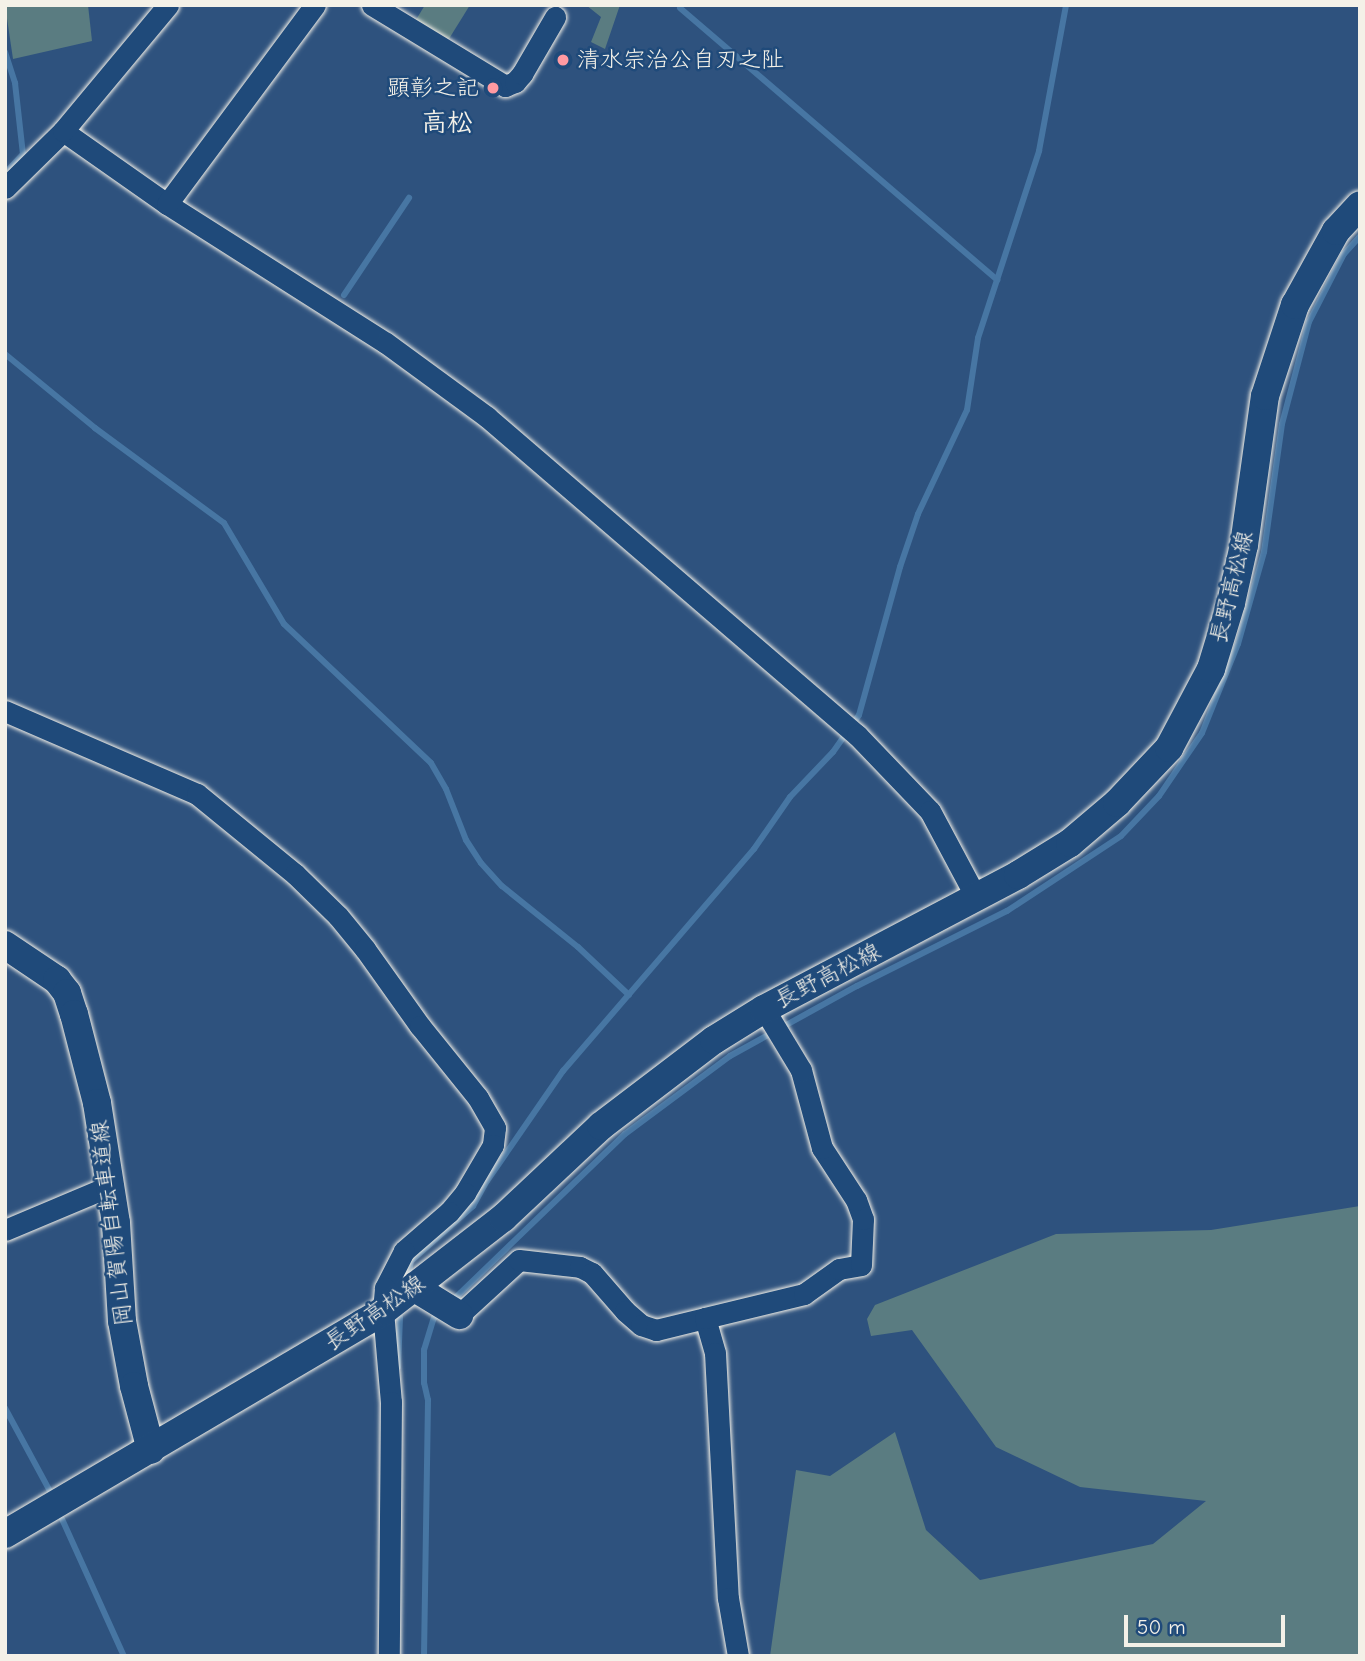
<!DOCTYPE html>
<meta charset="utf-8">
<style>
body{margin:0}
#map{position:relative;width:1365px;height:1661px;overflow:hidden;background:#2e527e;font-family:"Comic Neue","Klee One",sans-serif}
div>[style]{position:absolute}
.green>*{inset:0;background:#5a7c81}
.stream>*{height:6px;margin:-3px;padding:0 3px;transform-origin:3px;border-radius:3px;background:#4776a3}
.roads{filter:drop-shadow(0 0 2px #f4f1e8) drop-shadow(0 0 2px #f4f1e8)}
.minor>*{height:21px;margin:-10.5px;padding:0 10.5px;transform-origin:10.5px;border-radius:10.5px;background:#1f4a7a}
.secondary>*{height:28px;margin:-14px;padding:0 14px;transform-origin:14px;border-radius:14px;background:#1f4a7a}
.dots>*{width:19px;height:19px;translate:-50% -50%;box-sizing:border-box;border:4px solid #1f4a7a;border-radius:50%}
span{translate:-50% -50%;white-space:nowrap;text-align:center;line-height:1.15;-webkit-text-stroke:5px #1f4a7a;paint-order:stroke}
.poi-label{font-size:23px;color:#f4f1e8}
.left{translate:0 -50%;text-align:left}
.right{translate:-100% -50%;text-align:right}
.street-label{font-size:23px;color:#f4f1e8}
.quarter-label{font-size:26px;color:#f4f1e8;font-weight:700}
.frame{position:absolute;inset:0;border:7px solid #f4f1e8;pointer-events:none}
.scale{position:absolute;left:1124px;top:1615px;width:161px;height:32px;box-sizing:border-box;border:4px solid #f4f1e8;border-top:0;padding-left:9px;font-size:21px;line-height:24px;white-space:nowrap;color:#f4f1e8;-webkit-text-stroke:5px #1f4a7a;paint-order:stroke}
</style>
<div id="map">
<div class="green">
<i style="clip-path:polygon(5px 5px,88px 5px,92px 41px,13px 59px)"></i>
<i style="clip-path:polygon(425px 5px,470px 5px,447px 42px,414px 23px)"></i>
<i style="clip-path:polygon(586px 5px,620px 5px,605px 49px,591px 42px,601px 17px)"></i>
<i style="clip-path:polygon(1360px 1206px,1360px 1656px,770px 1656px,796px 1470px,830px 1476px,895px 1432px,926px 1530px,980px 1580px,1153px 1544px,1206px 1501px,1080px 1487px,996px 1447px,912px 1330px,871px 1336px,867px 1319px,875px 1305px,1056px 1234px,1211px 1230px)"></i>
</div>
<div class="stream">
<i style="left:680px;top:8px;width:418px;rotate:40.6deg"></i>
<i style="left:5px;top:52px;width:33px;rotate:72deg"></i>
<i style="left:15px;top:83px;width:71px;rotate:83.6deg"></i>
<i style="left:23px;top:154px;width:26px;rotate:133deg"></i>
<i style="left:344px;top:295px;width:117px;rotate:-56.2deg"></i>
<i style="left:5px;top:354px;width:117px;rotate:39.4deg"></i>
<i style="left:95px;top:428px;width:160px;rotate:36.4deg"></i>
<i style="left:224px;top:523px;width:117px;rotate:59.3deg"></i>
<i style="left:284px;top:624px;width:202px;rotate:43.4deg"></i>
<i style="left:431px;top:763px;width:30px;rotate:60deg"></i>
<i style="left:446px;top:789px;width:55px;rotate:68.6deg"></i>
<i style="left:466px;top:840px;width:27px;rotate:57deg"></i>
<i style="left:481px;top:863px;width:31px;rotate:48deg"></i>
<i style="left:502px;top:886px;width:97px;rotate:38.8deg"></i>
<i style="left:578px;top:947px;width:70px;rotate:43.3deg"></i>
<i style="left:409px;top:1272px;width:11px;rotate:-80deg"></i>
<i style="left:411px;top:1261px;width:83px;rotate:-41.6deg"></i>
<i style="left:473px;top:1206px;width:29px;rotate:-61deg"></i>
<i style="left:487px;top:1181px;width:134px;rotate:-55.4deg"></i>
<i style="left:563px;top:1071px;width:293px;rotate:-49.3deg"></i>
<i style="left:754px;top:849px;width:63px;rotate:-55.3deg"></i>
<i style="left:790px;top:797px;width:62px;rotate:-46.3deg"></i>
<i style="left:833px;top:752px;width:45px;rotate:-54.9deg"></i>
<i style="left:859px;top:715px;width:154px;rotate:-74.5deg"></i>
<i style="left:900px;top:567px;width:56px;rotate:-71.2deg"></i>
<i style="left:918px;top:514px;width:115px;rotate:-64.8deg"></i>
<i style="left:967px;top:410px;width:73px;rotate:-81.3deg"></i>
<i style="left:978px;top:338px;width:197px;rotate:-71.9deg"></i>
<i style="left:1039px;top:151px;width:148px;rotate:-79.5deg"></i>
<i style="left:452px;top:1301px;width:240px;rotate:-44deg"></i>
<i style="left:625px;top:1134px;width:131px;rotate:-36.6deg"></i>
<i style="left:730px;top:1056px;width:145px;rotate:-28.9deg"></i>
<i style="left:857px;top:986px;width:168px;rotate:-26.6deg"></i>
<i style="left:1007px;top:911px;width:136px;rotate:-33.3deg"></i>
<i style="left:1121px;top:836px;width:55px;rotate:-46.5deg"></i>
<i style="left:1159px;top:796px;width:76px;rotate:-55.7deg"></i>
<i style="left:1202px;top:733px;width:96px;rotate:-68deg"></i>
<i style="left:1238px;top:644px;width:96px;rotate:-74.2deg"></i>
<i style="left:1264px;top:552px;width:129px;rotate:-82deg"></i>
<i style="left:1282px;top:424px;width:106px;rotate:-75.2deg"></i>
<i style="left:1309px;top:322px;width:76px;rotate:-62.8deg"></i>
<i style="left:1344px;top:254px;width:24px;rotate:-48deg"></i>
<i style="left:398px;top:1367px;width:50px;rotate:-87.7deg"></i>
<i style="left:5px;top:1408px;width:97px;rotate:61.6deg"></i>
<i style="left:62px;top:1519px;width:150px;rotate:65.7deg"></i>
<i style="left:424px;top:1656px;width:256px;rotate:-89.1deg"></i>
<i style="left:428px;top:1400px;width:17px;rotate:-103deg"></i>
<i style="left:424px;top:1383px;width:33px;rotate:-90deg"></i>
<i style="left:424px;top:1350px;width:34px;rotate:-73deg"></i>
<i style="left:434px;top:1318px;width:7px;rotate:-45deg"></i>
</div>
<div class="roads">
<div class="minor">
<i style="left:372px;top:5px;width:156px;rotate:31.3deg"></i>
<i style="left:505px;top:86px;width:11px;rotate:-22deg"></i>
<i style="left:515px;top:82px;width:11px;rotate:-49deg"></i>
<i style="left:522px;top:74px;width:66px;rotate:-59.9deg"></i>
<i style="left:63px;top:131px;width:127px;rotate:35.1deg"></i>
<i style="left:167px;top:204px;width:259px;rotate:32.4deg"></i>
<i style="left:386px;top:343px;width:125px;rotate:36.2deg"></i>
<i style="left:487px;top:417px;width:488px;rotate:40.7deg"></i>
<i style="left:857px;top:735px;width:105px;rotate:46.2deg"></i>
<i style="left:930px;top:811px;width:100px;rotate:61.9deg"></i>
<i style="left:5px;top:188px;width:81px;rotate:-44.5deg"></i>
<i style="left:63px;top:131px;width:164px;rotate:-50.2deg"></i>
<i style="left:167px;top:204px;width:248px;rotate:-53.4deg"></i>
<i style="left:5px;top:711px;width:209px;rotate:23.4deg"></i>
<i style="left:197px;top:794px;width:127px;rotate:39.2deg"></i>
<i style="left:295px;top:874px;width:60px;rotate:44.3deg"></i>
<i style="left:338px;top:916px;width:43px;rotate:50.7deg"></i>
<i style="left:365px;top:949px;width:95px;rotate:54.5deg"></i>
<i style="left:420px;top:1026px;width:92px;rotate:51.1deg"></i>
<i style="left:478px;top:1098px;width:34px;rotate:60deg"></i>
<i style="left:495px;top:1128px;width:17px;rotate:97deg"></i>
<i style="left:493px;top:1145px;width:56px;rotate:120.3deg"></i>
<i style="left:465px;top:1193px;width:25px;rotate:130deg"></i>
<i style="left:449px;top:1212px;width:60px;rotate:139.1deg"></i>
<i style="left:404px;top:1251px;width:42px;rotate:117.2deg"></i>
<i style="left:385px;top:1288px;width:23px;rotate:95deg"></i>
<i style="left:383px;top:1311px;width:91px;rotate:85deg"></i>
<i style="left:391px;top:1402px;width:254px;rotate:90.5deg"></i>
<i style="left:5px;top:1230px;width:116px;rotate:-22.8deg"></i>
<i style="left:459px;top:1315px;width:81px;rotate:-42.5deg"></i>
<i style="left:519px;top:1260px;width:61px;rotate:6.5deg"></i>
<i style="left:580px;top:1267px;width:13px;rotate:27deg"></i>
<i style="left:592px;top:1273px;width:50px;rotate:49deg"></i>
<i style="left:625px;top:1311px;width:21px;rotate:41deg"></i>
<i style="left:641px;top:1325px;width:16px;rotate:18deg"></i>
<i style="left:656px;top:1330px;width:50px;rotate:-13.8deg"></i>
<i style="left:705px;top:1318px;width:36px;rotate:74deg"></i>
<i style="left:715px;top:1353px;width:245px;rotate:87deg"></i>
<i style="left:728px;top:1598px;width:59px;rotate:80.2deg"></i>
<i style="left:705px;top:1318px;width:102px;rotate:-13.6deg"></i>
<i style="left:804px;top:1294px;width:43px;rotate:-35.5deg"></i>
<i style="left:839px;top:1269px;width:22px;rotate:-10deg"></i>
<i style="left:861px;top:1265px;width:46px;rotate:-87.5deg"></i>
<i style="left:863px;top:1219px;width:20px;rotate:-110deg"></i>
<i style="left:856px;top:1200px;width:62px;rotate:-123.2deg"></i>
<i style="left:822px;top:1148px;width:81px;rotate:-105.1deg"></i>
<i style="left:801px;top:1070px;width:71px;rotate:-121.2deg"></i>
</div>
<div class="secondary">
<i style="left:5px;top:945px;width:63px;rotate:33.9deg"></i>
<i style="left:57px;top:980px;width:16px;rotate:52deg"></i>
<i style="left:67px;top:993px;width:22px;rotate:72deg"></i>
<i style="left:74px;top:1014px;width:92px;rotate:75.5deg"></i>
<i style="left:97px;top:1103px;width:121px;rotate:81deg"></i>
<i style="left:116px;top:1223px;width:98px;rotate:86.5deg"></i>
<i style="left:122px;top:1321px;width:66px;rotate:79.5deg"></i>
<i style="left:134px;top:1386px;width:66px;rotate:75.1deg"></i>
<i style="left:415px;top:1288px;width:52px;rotate:31.5deg"></i>
<i style="left:5px;top:1534px;width:439px;rotate:-30.5deg"></i>
<i style="left:383px;top:1311px;width:152px;rotate:-37.8deg"></i>
<i style="left:503px;top:1218px;width:134px;rotate:-43.2deg"></i>
<i style="left:601px;top:1126px;width:142px;rotate:-37.3deg"></i>
<i style="left:714px;top:1040px;width:59px;rotate:-31.8deg"></i>
<i style="left:764px;top:1009px;width:287px;rotate:-27.8deg"></i>
<i style="left:1018px;top:875px;width:61px;rotate:-31.6deg"></i>
<i style="left:1070px;top:843px;width:62px;rotate:-40.4deg"></i>
<i style="left:1117px;top:803px;width:76px;rotate:-46.6deg"></i>
<i style="left:1169px;top:748px;width:89px;rotate:-62deg"></i>
<i style="left:1211px;top:669px;width:69px;rotate:-73.1deg"></i>
<i style="left:1231px;top:603px;width:59px;rotate:-77.4deg"></i>
<i style="left:1244px;top:545px;width:150px;rotate:-82deg"></i>
<i style="left:1265px;top:396px;width:96px;rotate:-71.8deg"></i>
<i style="left:1295px;top:305px;width:85px;rotate:-61deg"></i>
<i style="left:1336px;top:231px;width:35px;rotate:-47deg"></i>
</div>
</div>
<div class="dots">
<i style="left:563px;top:60px;background:#ff9aa2"></i>
<i style="left:493px;top:88px;background:#ff9aa2"></i>
</div>
<div class="poi-label">
<span class="left" style="left:577px;top:60px">清水宗治公自刃之阯</span>
<span class="right" style="left:479px;top:88px">顕彰之記</span>
</div>
<div class="street-label">
<span style="left:1232px;top:587px;rotate:-76deg">長野高松線</span>
<span style="left:828px;top:976px;rotate:-27deg">長野高松線</span>
<span style="left:112px;top:1223px;rotate:-97deg">岡山賀陽自転車道線</span>
<span style="left:375px;top:1313px;rotate:-34deg">長野高松線</span>
</div>
<div class="quarter-label">
<span style="left:447px;top:124px">高松</span>
</div>
<div class="frame"></div>
<div class="scale">50 m</div>
</div>
